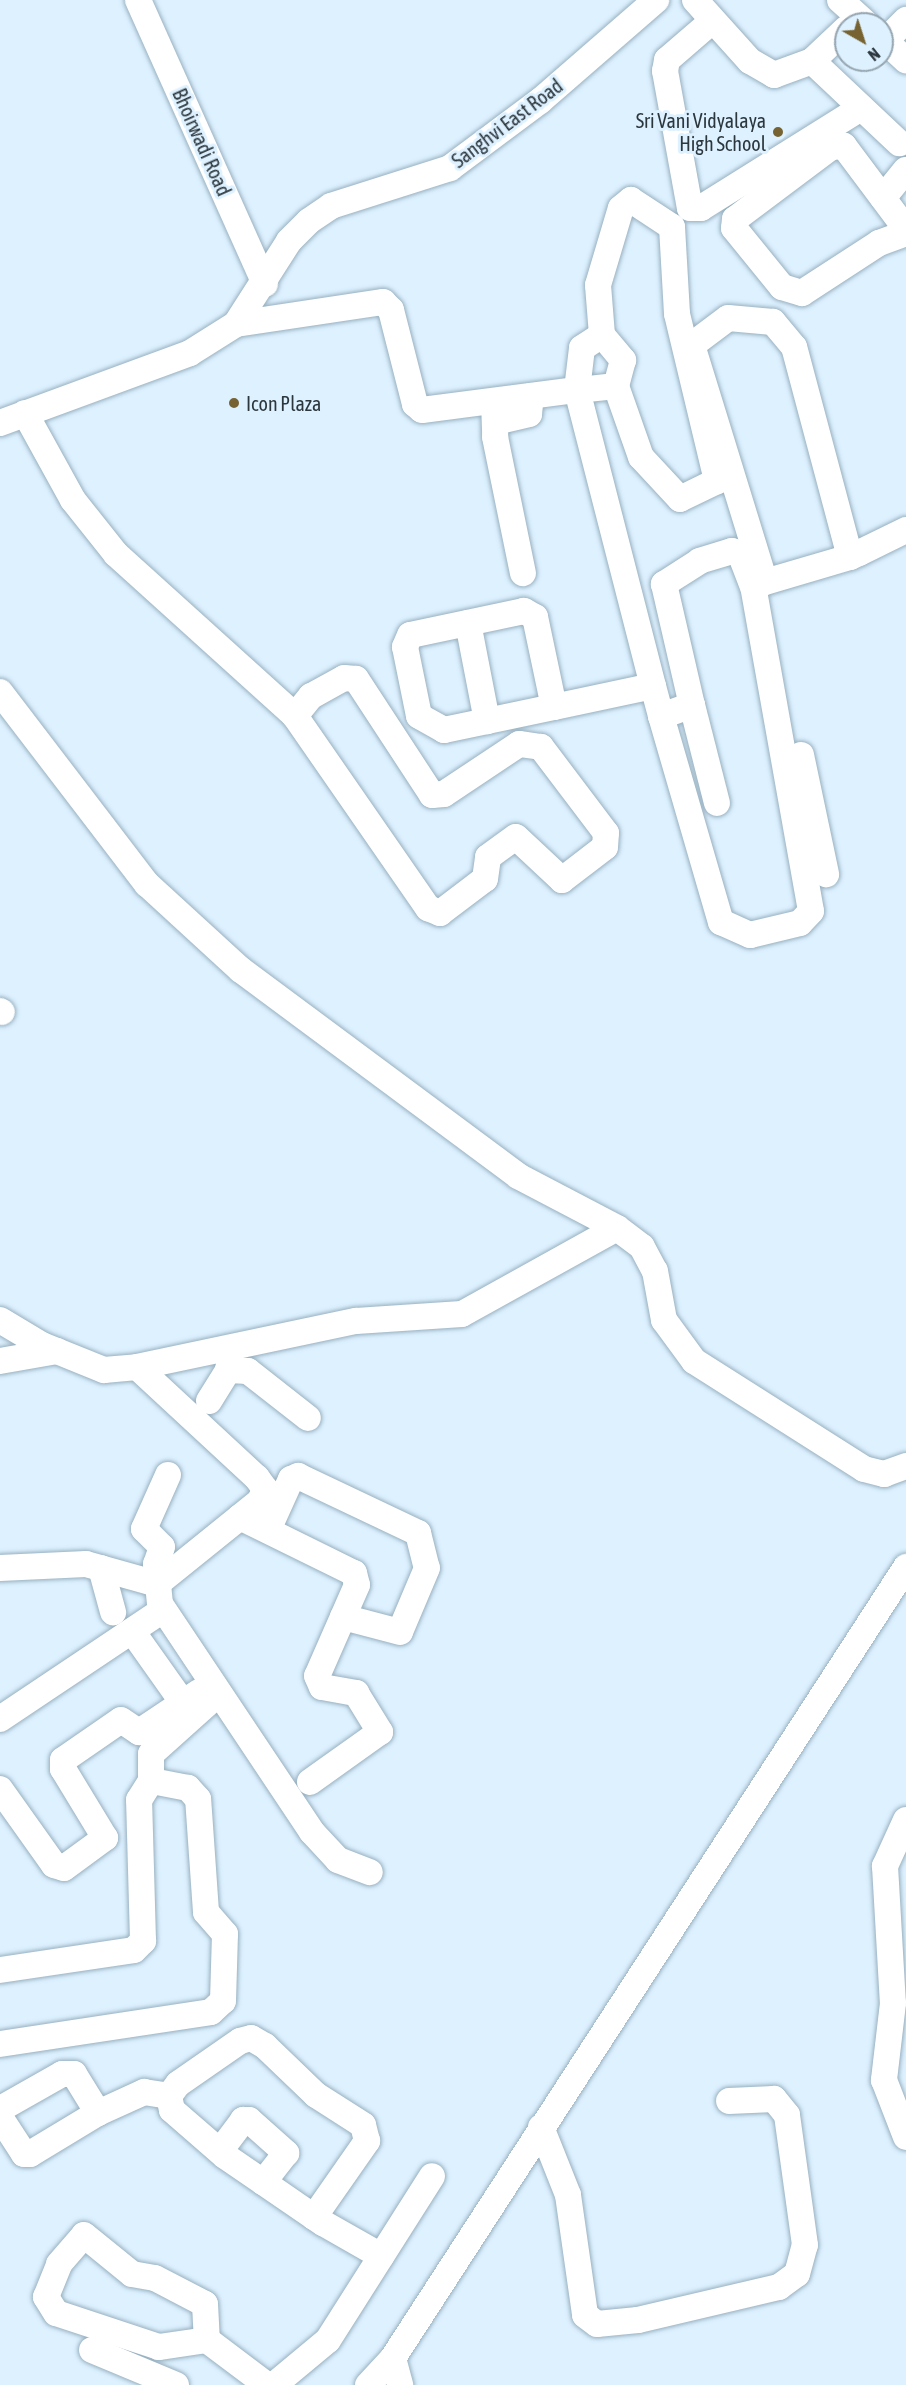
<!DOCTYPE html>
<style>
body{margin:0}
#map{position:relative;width:906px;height:2385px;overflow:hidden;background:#ddf1ff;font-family:"Asap Condensed",sans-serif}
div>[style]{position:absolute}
.roads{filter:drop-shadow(0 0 2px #98b0c0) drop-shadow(0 0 2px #98b0c0)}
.minor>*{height:26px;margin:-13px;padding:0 13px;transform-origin:13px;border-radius:13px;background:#fff}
.dots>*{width:16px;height:16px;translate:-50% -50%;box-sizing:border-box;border:3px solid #ddf1ff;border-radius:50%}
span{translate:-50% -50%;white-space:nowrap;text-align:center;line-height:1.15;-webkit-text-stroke:6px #ddf1ff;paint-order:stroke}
.poi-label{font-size:20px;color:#2c363d}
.right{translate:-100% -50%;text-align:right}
.left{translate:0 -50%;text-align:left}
.street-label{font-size:20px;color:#2c363d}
.north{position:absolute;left:834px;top:12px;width:60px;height:60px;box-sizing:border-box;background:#ddf1ff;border:2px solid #96a6b1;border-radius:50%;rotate:141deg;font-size:16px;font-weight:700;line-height:24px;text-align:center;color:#2c363d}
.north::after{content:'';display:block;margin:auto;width:21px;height:27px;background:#766331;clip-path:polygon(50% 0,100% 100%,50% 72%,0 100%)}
</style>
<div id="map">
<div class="roads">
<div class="minor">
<i style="left:138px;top:0;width:311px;rotate:65.9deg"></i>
<i style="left:695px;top:0;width:82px;rotate:48deg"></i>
<i style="left:750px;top:61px;width:28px;rotate:30deg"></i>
<i style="left:774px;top:75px;width:40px;rotate:-20.2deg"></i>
<i style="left:812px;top:61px;width:47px;rotate:-43.3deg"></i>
<i style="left:840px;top:0;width:36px;rotate:42deg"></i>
<i style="left:711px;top:22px;width:58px;rotate:139.2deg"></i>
<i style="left:667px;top:60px;width:11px;rotate:100deg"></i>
<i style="left:665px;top:71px;width:139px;rotate:79.7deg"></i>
<i style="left:690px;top:208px;width:11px"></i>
<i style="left:701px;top:208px;width:189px;rotate:-32deg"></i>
<i style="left:882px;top:38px;width:33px;rotate:43deg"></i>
<i style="left:885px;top:41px;width:30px;rotate:-45deg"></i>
<i style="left:812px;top:61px;width:120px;rotate:43.3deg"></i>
<i style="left:883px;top:198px;width:36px;rotate:-51deg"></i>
<i style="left:631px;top:200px;width:49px;rotate:33.4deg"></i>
<i style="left:672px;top:227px;width:87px;rotate:86.7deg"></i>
<i style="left:677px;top:314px;width:172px;rotate:76.5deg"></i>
<i style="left:717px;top:481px;width:41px;rotate:154.1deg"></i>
<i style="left:680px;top:499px;width:57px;rotate:-132.9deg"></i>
<i style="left:641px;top:457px;width:75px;rotate:-109.4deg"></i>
<i style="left:616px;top:386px;width:39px;rotate:174deg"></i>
<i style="left:577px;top:390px;width:42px;rotate:-83.2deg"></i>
<i style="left:582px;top:348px;width:24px;rotate:-33deg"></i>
<i style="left:602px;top:335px;width:50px;rotate:-94.6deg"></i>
<i style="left:598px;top:285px;width:80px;rotate:-73.4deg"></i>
<i style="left:621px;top:208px;width:13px;rotate:-39deg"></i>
<i style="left:906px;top:229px;width:104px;rotate:-126.8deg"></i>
<i style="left:844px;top:146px;width:13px;rotate:176deg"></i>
<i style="left:831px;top:147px;width:120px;rotate:143.1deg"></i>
<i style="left:735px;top:219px;width:9px;rotate:96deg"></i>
<i style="left:734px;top:228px;width:76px;rotate:50.9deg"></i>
<i style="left:782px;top:287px;width:21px;rotate:17deg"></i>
<i style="left:802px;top:293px;width:92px;rotate:-33deg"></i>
<i style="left:879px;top:243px;width:29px;rotate:-20deg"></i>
<i style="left:236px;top:324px;width:149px;rotate:-8.5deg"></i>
<i style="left:383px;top:302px;width:11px;rotate:45deg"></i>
<i style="left:391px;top:310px;width:97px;rotate:75.7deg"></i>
<i style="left:415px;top:404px;width:9px;rotate:41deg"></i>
<i style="left:422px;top:410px;width:156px;rotate:-7.4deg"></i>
<i style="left:577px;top:390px;width:306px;rotate:75.6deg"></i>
<i style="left:653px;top:686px;width:31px;rotate:75deg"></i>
<i style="left:661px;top:716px;width:215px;rotate:73.8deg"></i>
<i style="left:721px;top:922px;width:32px;rotate:24deg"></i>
<i style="left:750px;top:935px;width:51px;rotate:-13.5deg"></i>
<i style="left:800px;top:923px;width:16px;rotate:-47deg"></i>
<i style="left:811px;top:911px;width:329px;rotate:-100.1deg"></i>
<i style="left:753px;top:587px;width:34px;rotate:-111deg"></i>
<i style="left:741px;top:555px;width:10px;rotate:-156deg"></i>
<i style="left:732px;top:551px;width:34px;rotate:163deg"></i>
<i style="left:700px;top:561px;width:43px;rotate:147.4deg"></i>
<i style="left:664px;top:584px;width:124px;rotate:77deg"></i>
<i style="left:692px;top:705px;width:33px;rotate:160deg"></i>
<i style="left:602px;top:335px;width:33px;rotate:50deg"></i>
<i style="left:623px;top:360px;width:27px;rotate:105deg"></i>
<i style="left:494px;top:401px;width:36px;rotate:88deg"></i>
<i style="left:495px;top:437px;width:139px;rotate:78.4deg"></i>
<i style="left:25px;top:413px;width:99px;rotate:61.1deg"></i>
<i style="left:73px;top:500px;width:69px;rotate:51.5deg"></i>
<i style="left:116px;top:554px;width:241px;rotate:42.1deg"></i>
<i style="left:295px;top:716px;width:234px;rotate:55.3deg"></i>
<i style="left:428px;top:908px;width:13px;rotate:23deg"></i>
<i style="left:440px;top:913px;width:56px;rotate:-37.1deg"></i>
<i style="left:485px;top:879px;width:22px;rotate:-82deg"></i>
<i style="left:488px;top:857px;width:34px;rotate:-36deg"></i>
<i style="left:516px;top:837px;width:63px;rotate:43.1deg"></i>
<i style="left:562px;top:880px;width:54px;rotate:-37.5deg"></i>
<i style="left:605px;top:847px;width:14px;rotate:-86deg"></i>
<i style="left:606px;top:833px;width:108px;rotate:-127.1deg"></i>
<i style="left:541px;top:747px;width:22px;rotate:-172deg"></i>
<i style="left:519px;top:744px;width:90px;rotate:146.3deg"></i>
<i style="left:444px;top:794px;width:12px;rotate:175deg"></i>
<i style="left:432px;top:795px;width:139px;rotate:-123.2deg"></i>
<i style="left:356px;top:679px;width:12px;rotate:-175deg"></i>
<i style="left:344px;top:678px;width:38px;rotate:151deg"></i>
<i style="left:311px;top:696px;width:26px;rotate:129deg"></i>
<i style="left:495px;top:422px;width:35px;rotate:-13deg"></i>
<i style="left:529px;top:414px;width:18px;rotate:-84deg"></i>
<i style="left:0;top:423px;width:202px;rotate:-20.2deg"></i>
<i style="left:190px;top:353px;width:54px;rotate:-32.2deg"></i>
<i style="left:236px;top:324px;width:98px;rotate:-57.4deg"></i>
<i style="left:289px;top:241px;width:28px;rotate:-45deg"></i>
<i style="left:309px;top:221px;width:27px;rotate:-34deg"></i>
<i style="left:331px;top:206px;width:125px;rotate:-17.7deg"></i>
<i style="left:450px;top:168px;width:112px;rotate:-36.7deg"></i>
<i style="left:540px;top:101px;width:154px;rotate:-41deg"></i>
<i style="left:850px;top:557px;width:217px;rotate:-104.9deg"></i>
<i style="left:794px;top:347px;width:33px;rotate:-130deg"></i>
<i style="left:773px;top:322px;width:45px;rotate:-174.9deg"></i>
<i style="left:728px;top:318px;width:45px;rotate:143.1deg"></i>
<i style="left:692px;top:345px;width:248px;rotate:72.9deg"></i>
<i style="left:765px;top:582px;width:89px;rotate:-16.4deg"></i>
<i style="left:850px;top:557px;width:10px;rotate:-24deg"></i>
<i style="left:859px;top:553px;width:52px;rotate:-26.1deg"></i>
<i style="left:468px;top:623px;width:100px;rotate:79deg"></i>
<i style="left:0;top:692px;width:242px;rotate:52.6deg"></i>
<i style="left:147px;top:884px;width:127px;rotate:42.5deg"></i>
<i style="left:241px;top:970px;width:345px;rotate:36.6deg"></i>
<i style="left:518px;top:1176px;width:112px;rotate:27.7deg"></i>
<i style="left:692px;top:705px;width:101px;rotate:75.7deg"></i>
<i style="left:554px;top:707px;width:92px;rotate:-101.9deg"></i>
<i style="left:535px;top:617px;width:13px;rotate:-151deg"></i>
<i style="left:524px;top:611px;width:116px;rotate:168.1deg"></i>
<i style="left:410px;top:635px;width:13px;rotate:113deg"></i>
<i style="left:405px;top:647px;width:70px;rotate:78.5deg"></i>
<i style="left:419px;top:716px;width:29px;rotate:29deg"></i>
<i style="left:444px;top:730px;width:44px;rotate:-11.8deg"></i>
<i style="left:487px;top:721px;width:68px;rotate:-11.8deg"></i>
<i style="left:554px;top:707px;width:101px;rotate:-12deg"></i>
<i style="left:801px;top:755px;width:122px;rotate:78.1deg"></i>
<i style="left:0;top:1011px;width:2px;rotate:27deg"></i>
<i style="left:0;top:1320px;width:49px;rotate:30.8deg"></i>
<i style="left:42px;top:1345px;width:67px;rotate:22deg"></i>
<i style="left:104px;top:1370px;width:33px;rotate:-5deg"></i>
<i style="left:137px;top:1367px;width:224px;rotate:-11.9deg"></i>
<i style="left:356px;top:1321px;width:106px;rotate:-3.8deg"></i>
<i style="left:462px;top:1314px;width:177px;rotate:-29deg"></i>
<i style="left:617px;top:1228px;width:31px;rotate:37deg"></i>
<i style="left:642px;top:1247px;width:27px;rotate:62deg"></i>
<i style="left:655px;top:1271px;width:50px;rotate:79.6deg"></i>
<i style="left:664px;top:1320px;width:51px;rotate:53.8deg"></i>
<i style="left:694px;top:1361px;width:201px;rotate:32.4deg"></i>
<i style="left:864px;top:1469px;width:21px;rotate:14deg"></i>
<i style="left:884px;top:1474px;width:23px;rotate:-20deg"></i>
<i style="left:0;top:1361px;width:58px;rotate:-10deg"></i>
<i style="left:228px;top:1370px;width:20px;rotate:3deg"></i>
<i style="left:248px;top:1371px;width:76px;rotate:38.1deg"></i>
<i style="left:209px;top:1401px;width:36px;rotate:-58deg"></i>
<i style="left:228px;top:1370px;width:17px;rotate:-80deg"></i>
<i style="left:168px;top:1475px;width:59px;rotate:114deg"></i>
<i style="left:144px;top:1529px;width:25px;rotate:45deg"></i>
<i style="left:162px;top:1547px;width:18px;rotate:109deg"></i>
<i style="left:156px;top:1564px;width:40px;rotate:84.3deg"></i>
<i style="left:160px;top:1604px;width:274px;rotate:56.3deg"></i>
<i style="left:312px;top:1832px;width:38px;rotate:47deg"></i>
<i style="left:338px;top:1860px;width:34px;rotate:21deg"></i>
<i style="left:240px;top:1517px;width:127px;rotate:26.2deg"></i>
<i style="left:354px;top:1573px;width:12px;rotate:76deg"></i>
<i style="left:357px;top:1585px;width:99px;rotate:113.7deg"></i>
<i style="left:317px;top:1676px;width:12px;rotate:66deg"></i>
<i style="left:322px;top:1687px;width:35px;rotate:10deg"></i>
<i style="left:356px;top:1693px;width:46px;rotate:58.4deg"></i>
<i style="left:380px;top:1732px;width:86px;rotate:144.5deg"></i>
<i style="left:268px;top:1530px;width:56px;rotate:-65.7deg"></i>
<i style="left:291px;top:1479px;width:8px;rotate:-23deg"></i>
<i style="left:298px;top:1476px;width:133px;rotate:25.4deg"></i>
<i style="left:418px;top:1533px;width:36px;rotate:76deg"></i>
<i style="left:427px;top:1568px;width:69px;rotate:112.9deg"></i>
<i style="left:400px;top:1632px;width:59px;rotate:-165.3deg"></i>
<i style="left:0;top:1568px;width:86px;rotate:-2.7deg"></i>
<i style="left:86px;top:1564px;width:74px;rotate:15.7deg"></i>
<i style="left:157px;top:1584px;width:132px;rotate:-38.9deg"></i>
<i style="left:260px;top:1501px;width:13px;rotate:-67deg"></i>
<i style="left:265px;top:1489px;width:14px;rotate:-126deg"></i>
<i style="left:257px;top:1478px;width:163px;rotate:-137.2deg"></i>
<i style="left:101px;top:1568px;width:46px;rotate:74.7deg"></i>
<i style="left:132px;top:1631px;width:88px;rotate:54.7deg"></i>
<i style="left:0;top:1719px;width:196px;rotate:-33.8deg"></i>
<i style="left:0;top:1789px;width:93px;rotate:54.6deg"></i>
<i style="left:54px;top:1865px;width:10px;rotate:17deg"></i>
<i style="left:64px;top:1868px;width:51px;rotate:-36.2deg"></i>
<i style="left:105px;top:1838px;width:81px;rotate:-121.3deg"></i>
<i style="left:63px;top:1769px;width:9px;rotate:-90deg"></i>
<i style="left:63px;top:1760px;width:70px;rotate:-34.6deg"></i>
<i style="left:121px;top:1720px;width:22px;rotate:34deg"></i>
<i style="left:139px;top:1732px;width:72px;rotate:-33.7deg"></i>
<i style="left:906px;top:1820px;width:51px;rotate:114.5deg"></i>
<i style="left:885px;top:1866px;width:137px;rotate:86.7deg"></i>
<i style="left:893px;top:2003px;width:78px;rotate:96.7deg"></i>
<i style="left:884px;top:2080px;width:61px;rotate:68.9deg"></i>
<i style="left:0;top:1970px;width:135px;rotate:-8.5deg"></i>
<i style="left:134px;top:1950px;width:13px;rotate:-45deg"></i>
<i style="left:143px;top:1941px;width:141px;rotate:-91.6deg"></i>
<i style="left:139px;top:1800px;width:22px;rotate:-58deg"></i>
<i style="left:151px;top:1781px;width:27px;rotate:-90deg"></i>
<i style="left:151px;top:1754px;width:91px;rotate:-41.9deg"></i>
<i style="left:0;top:2044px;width:213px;rotate:-8.6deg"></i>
<i style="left:211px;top:2012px;width:16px;rotate:-43deg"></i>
<i style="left:223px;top:2001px;width:67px;rotate:-88.3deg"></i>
<i style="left:225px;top:1934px;width:29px;rotate:-131deg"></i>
<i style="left:206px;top:1912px;width:113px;rotate:-94deg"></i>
<i style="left:198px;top:1799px;width:15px;rotate:-132deg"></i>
<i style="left:188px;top:1788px;width:38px;rotate:-169deg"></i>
<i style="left:0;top:2115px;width:7px;rotate:-74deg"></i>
<i style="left:2px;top:2108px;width:69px;rotate:-29.5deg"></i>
<i style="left:62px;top:2074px;width:12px"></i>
<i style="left:74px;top:2074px;width:46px;rotate:58.4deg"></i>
<i style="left:0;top:2117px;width:44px;rotate:57deg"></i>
<i style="left:24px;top:2154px;width:6px"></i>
<i style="left:30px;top:2154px;width:79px;rotate:-31.1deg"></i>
<i style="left:98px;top:2113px;width:51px;rotate:-24.5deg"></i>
<i style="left:144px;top:2092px;width:25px;rotate:9deg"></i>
<i style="left:541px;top:2127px;width:73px;rotate:68.3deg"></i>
<i style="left:568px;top:2195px;width:121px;rotate:81.9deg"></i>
<i style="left:585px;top:2315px;width:15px;rotate:37deg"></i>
<i style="left:597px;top:2324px;width:41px;rotate:-5.6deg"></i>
<i style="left:638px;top:2320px;width:145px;rotate:-13.2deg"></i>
<i style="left:779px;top:2287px;width:22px;rotate:-36deg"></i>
<i style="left:797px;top:2274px;width:30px;rotate:-75deg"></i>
<i style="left:805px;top:2245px;width:131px;rotate:-97.9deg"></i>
<i style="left:787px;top:2115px;width:21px;rotate:-129deg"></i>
<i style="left:774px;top:2099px;width:45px;rotate:177.5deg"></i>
<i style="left:220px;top:2151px;width:39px;rotate:-53deg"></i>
<i style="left:243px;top:2120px;width:6px"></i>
<i style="left:249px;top:2120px;width:50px;rotate:41.7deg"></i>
<i style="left:286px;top:2153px;width:37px;rotate:128deg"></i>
<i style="left:314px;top:2217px;width:93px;rotate:-55.1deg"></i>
<i style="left:367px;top:2141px;width:16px;rotate:-104deg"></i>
<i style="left:363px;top:2125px;width:56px;rotate:-147.4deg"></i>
<i style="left:316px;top:2095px;width:71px;rotate:-136.1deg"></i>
<i style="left:265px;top:2046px;width:16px;rotate:-150deg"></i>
<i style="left:251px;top:2038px;width:11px;rotate:165deg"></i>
<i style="left:240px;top:2041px;width:75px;rotate:145.3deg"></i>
<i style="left:178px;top:2084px;width:15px;rotate:127deg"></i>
<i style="left:169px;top:2096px;width:14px;rotate:78deg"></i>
<i style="left:172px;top:2110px;width:70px;rotate:41deg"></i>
<i style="left:225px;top:2156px;width:46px;rotate:34.4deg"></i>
<i style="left:263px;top:2182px;width:62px;rotate:34.5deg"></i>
<i style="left:314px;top:2217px;width:11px;rotate:34deg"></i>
<i style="left:323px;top:2223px;width:67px;rotate:29.6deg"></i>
<i style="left:84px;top:2235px;width:62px;rotate:39.1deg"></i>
<i style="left:132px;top:2274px;width:23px;rotate:10deg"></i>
<i style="left:155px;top:2278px;width:56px;rotate:27.5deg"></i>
<i style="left:205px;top:2304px;width:36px;rotate:87deg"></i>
<i style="left:207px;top:2340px;width:49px;rotate:171.7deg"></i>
<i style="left:159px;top:2347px;width:108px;rotate:-161.7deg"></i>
<i style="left:56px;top:2313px;width:19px;rotate:-122deg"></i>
<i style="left:46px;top:2297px;width:35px;rotate:-68deg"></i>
<i style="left:59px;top:2264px;width:38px;rotate:-49deg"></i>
<i style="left:207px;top:2340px;width:75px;rotate:36.9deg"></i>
<i style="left:92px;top:2350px;width:91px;rotate:22.6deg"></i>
<i style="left:393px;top:2358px;width:28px;rotate:75deg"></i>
<i style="left:274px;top:2385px;width:70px;rotate:-39.8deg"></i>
<i style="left:328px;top:2340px;width:194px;rotate:-57.6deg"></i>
<i style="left:368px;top:2385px;width:37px;rotate:-47deg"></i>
<i style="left:393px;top:2358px;width:943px;rotate:-57.03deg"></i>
</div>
</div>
<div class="dots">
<i style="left:778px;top:132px;background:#766331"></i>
<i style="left:234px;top:403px;background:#766331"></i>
</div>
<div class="poi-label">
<span class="right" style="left:766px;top:132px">Sri Vani Vidyalaya<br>High School</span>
<span class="left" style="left:246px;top:403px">Icon Plaza</span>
</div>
<div class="street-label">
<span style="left:507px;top:123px;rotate:-37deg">Sanghvi East Road</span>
<span style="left:202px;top:142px;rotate:66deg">Bhoirwadi Road</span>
</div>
<div class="north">N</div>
</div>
